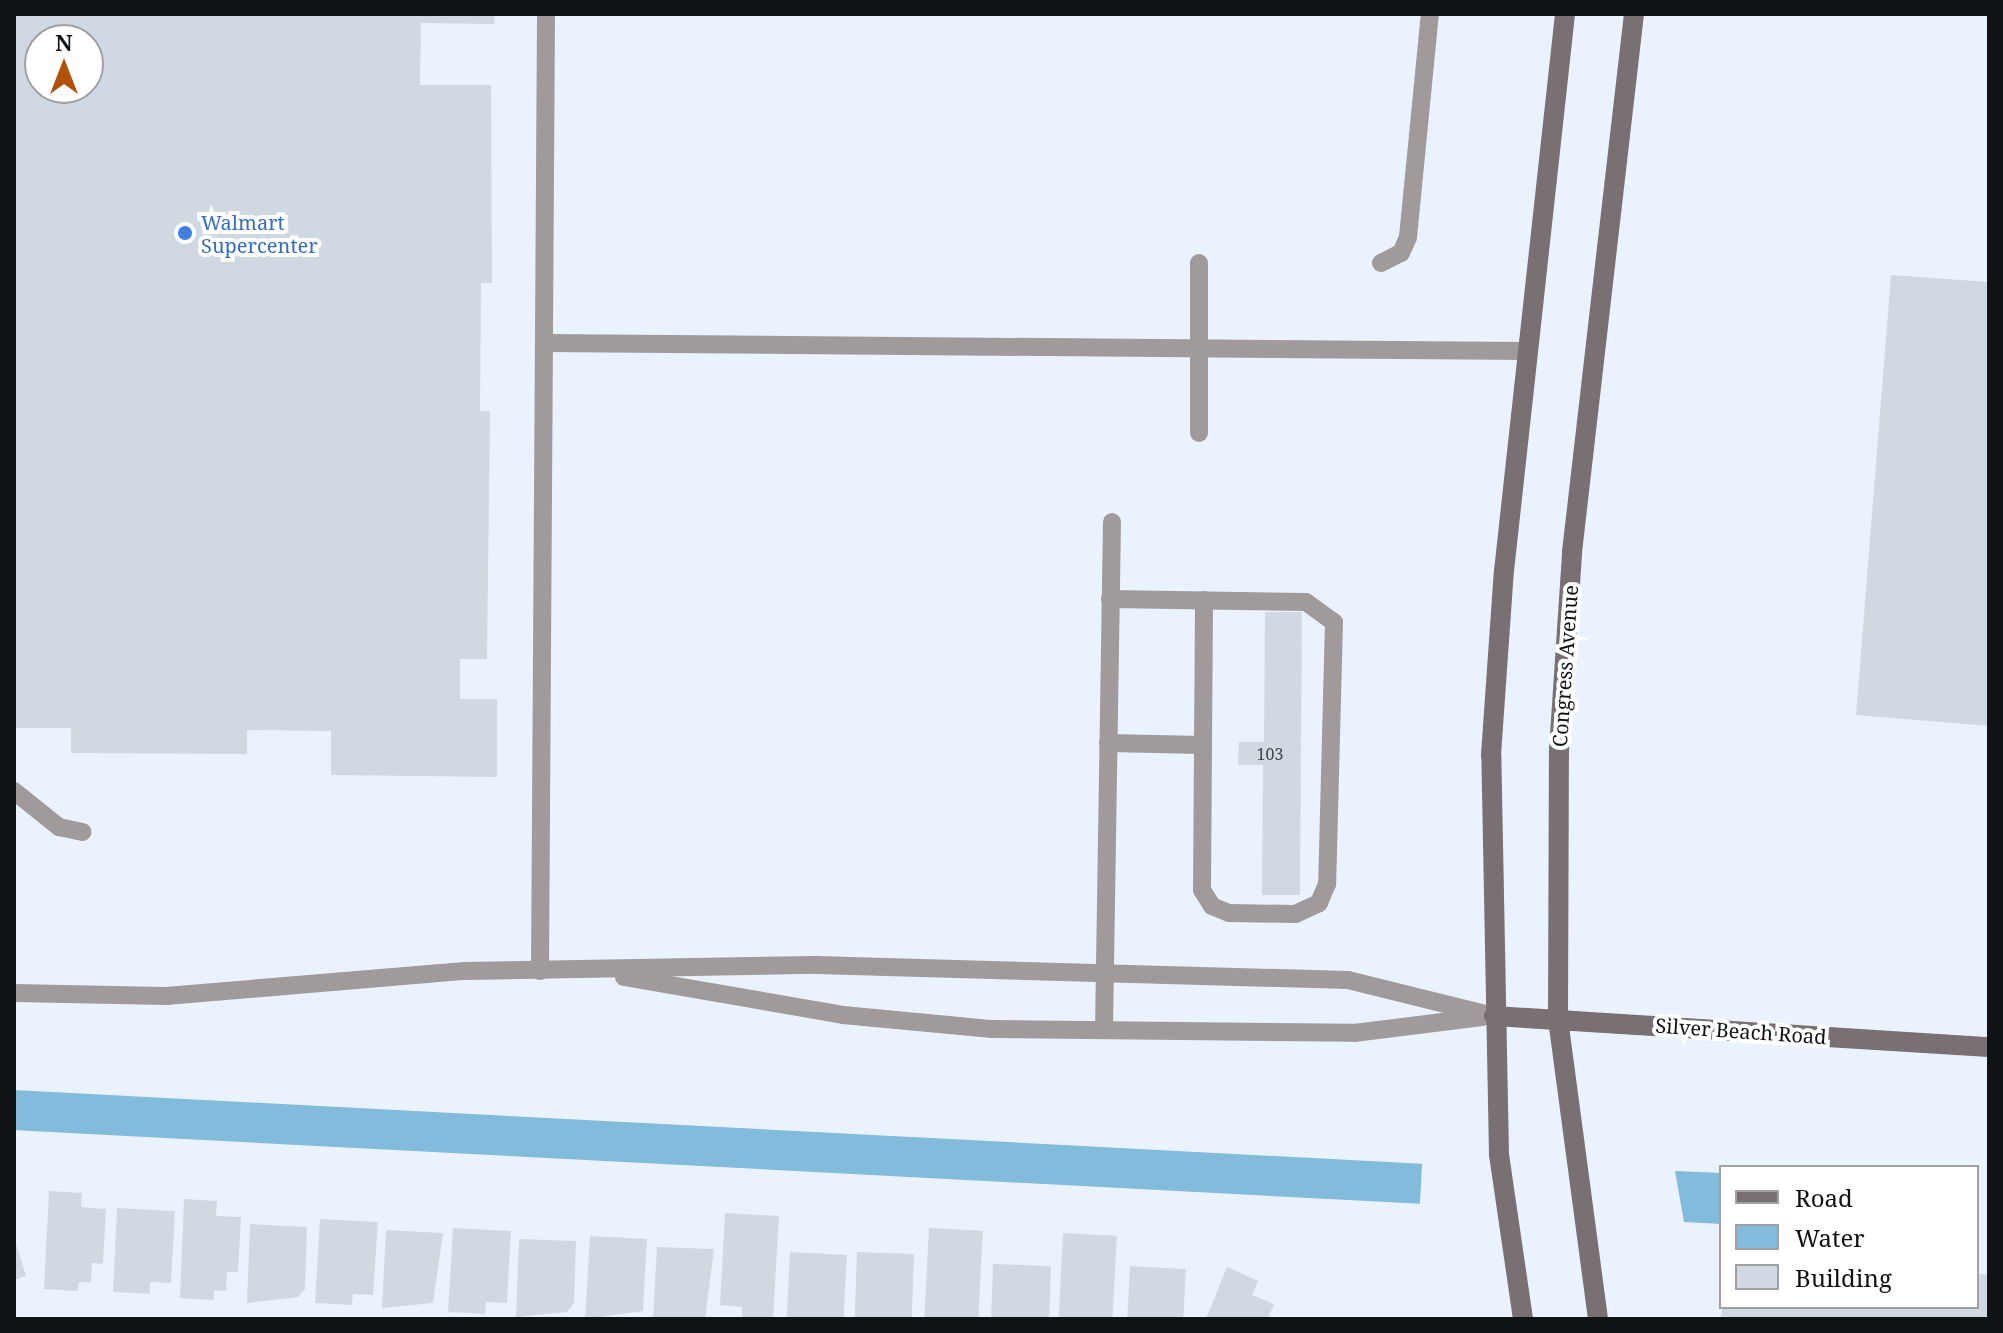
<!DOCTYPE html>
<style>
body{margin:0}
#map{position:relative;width:2003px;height:1333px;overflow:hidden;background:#eaf3fd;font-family:"Noto Serif",serif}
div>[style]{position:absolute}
.water>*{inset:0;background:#82bbdb;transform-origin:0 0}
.building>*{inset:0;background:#d0d9e2;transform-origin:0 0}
.lane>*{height:18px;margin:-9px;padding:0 9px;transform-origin:9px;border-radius:9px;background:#a09a9b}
.secondary>*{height:20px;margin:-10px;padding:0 10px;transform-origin:10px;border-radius:10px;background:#787072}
.dots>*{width:22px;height:22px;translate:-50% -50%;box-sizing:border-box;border:4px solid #fff;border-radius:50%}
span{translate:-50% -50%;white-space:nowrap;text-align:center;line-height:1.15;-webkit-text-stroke:8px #fff;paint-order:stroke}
.number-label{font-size:16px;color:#404449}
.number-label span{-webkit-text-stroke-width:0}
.shop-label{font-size:20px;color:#366cbe}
.left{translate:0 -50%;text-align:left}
.street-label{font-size:20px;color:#101316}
.frame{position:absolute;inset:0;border:16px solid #101316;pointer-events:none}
.legend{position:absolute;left:1719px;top:1165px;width:260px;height:144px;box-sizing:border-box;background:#fff;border:2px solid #9fa1a2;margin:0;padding:10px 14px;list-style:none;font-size:24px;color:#101316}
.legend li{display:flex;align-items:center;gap:16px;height:40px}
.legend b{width:40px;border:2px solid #9fa1a2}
.north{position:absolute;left:24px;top:24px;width:80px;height:80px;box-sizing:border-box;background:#fff;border:2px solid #9fa1a2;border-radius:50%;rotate:0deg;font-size:22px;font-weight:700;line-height:32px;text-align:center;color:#101316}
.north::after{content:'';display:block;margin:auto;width:28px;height:36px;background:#b15208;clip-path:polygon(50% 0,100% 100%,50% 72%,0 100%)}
</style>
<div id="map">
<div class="water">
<i style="left:14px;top:1090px;width:1410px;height:40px;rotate:3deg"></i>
<i style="clip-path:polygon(1675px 1171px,1721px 1173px,1721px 1224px,1684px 1222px)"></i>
</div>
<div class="building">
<i style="clip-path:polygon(evenodd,14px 14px,495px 14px,494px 24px,421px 23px,420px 85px,491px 85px,492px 283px,481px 283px,480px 411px,490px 411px,487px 659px,460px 659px,460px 699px,497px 699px,497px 777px,331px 775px,331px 731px,247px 730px,247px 754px,71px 753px,71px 728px,14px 728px,14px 14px,40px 40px,88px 40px,88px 88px,40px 88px,40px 40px)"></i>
<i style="clip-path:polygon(1891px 275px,1989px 282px,1989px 726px,1856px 715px)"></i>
<i style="clip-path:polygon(1265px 612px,1302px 612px,1300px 895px,1262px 895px,1263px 765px,1238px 765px,1239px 742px,1264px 742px)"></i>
<i style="clip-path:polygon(49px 1191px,82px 1193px,81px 1207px,106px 1209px,103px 1264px,92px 1263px,91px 1282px,79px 1282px,78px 1291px,44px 1289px)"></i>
<i style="clip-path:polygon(184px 1199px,217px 1201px,216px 1216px,241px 1217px,238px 1272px,227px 1272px,226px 1291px,214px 1290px,214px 1300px,180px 1298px)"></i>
<i style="clip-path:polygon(117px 1208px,175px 1211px,171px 1283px,150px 1282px,150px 1294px,113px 1292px)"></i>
<i style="clip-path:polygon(725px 1213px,779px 1216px,773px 1319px,742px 1319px,742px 1307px,720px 1305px)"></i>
<i style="clip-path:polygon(320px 1219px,378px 1222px,373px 1295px,353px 1294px,352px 1305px,315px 1303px)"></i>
<i style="clip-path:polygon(250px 1224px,307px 1227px,305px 1289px,298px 1297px,247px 1303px)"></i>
<i style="clip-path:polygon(453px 1228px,511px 1231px,507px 1303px,486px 1302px,485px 1314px,448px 1312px)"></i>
<i style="left:929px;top:1228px;width:54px;height:91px;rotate:3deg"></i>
<i style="clip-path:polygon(386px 1230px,443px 1233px,433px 1303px,382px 1308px)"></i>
<i style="left:1063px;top:1233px;width:54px;height:86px;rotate:3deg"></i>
<i style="clip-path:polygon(590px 1236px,647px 1239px,643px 1311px,585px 1319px)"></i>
<i style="clip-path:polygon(14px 1237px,26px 1276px,14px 1280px)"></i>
<i style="clip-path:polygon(519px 1239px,576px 1241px,574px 1303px,567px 1312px,516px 1317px)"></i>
<i style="clip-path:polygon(657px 1247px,714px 1249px,705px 1319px,653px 1319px)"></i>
<i style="left:790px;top:1252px;width:57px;height:67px;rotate:3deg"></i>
<i style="left:857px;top:1252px;width:57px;height:67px;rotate:2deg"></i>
<i style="left:993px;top:1264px;width:58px;height:55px;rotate:2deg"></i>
<i style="left:1130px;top:1266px;width:56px;height:53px;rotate:3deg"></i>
<i style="clip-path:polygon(1227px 1267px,1258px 1281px,1252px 1295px,1274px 1304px,1268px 1319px,1206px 1319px)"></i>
<i style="clip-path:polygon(1977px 1274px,1989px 1274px,1989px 1319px,1721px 1319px,1722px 1307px,1977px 1307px)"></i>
</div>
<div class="lane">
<i style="left:1199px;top:263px;width:170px;rotate:90deg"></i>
<i style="left:1381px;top:263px;width:22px;rotate:-27deg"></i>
<i style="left:1401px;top:253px;width:17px;rotate:-66deg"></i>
<i style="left:1408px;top:237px;width:224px;rotate:-84.4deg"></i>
<i style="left:544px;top:343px;width:982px;rotate:0.47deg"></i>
<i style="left:1110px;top:599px;width:196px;rotate:0.9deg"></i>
<i style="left:1306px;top:602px;width:34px;rotate:36deg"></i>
<i style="left:1334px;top:622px;width:262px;rotate:91.5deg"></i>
<i style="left:1327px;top:884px;width:21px;rotate:113deg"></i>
<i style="left:1319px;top:903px;width:26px;rotate:155deg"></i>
<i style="left:1295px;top:914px;width:66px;rotate:-179.1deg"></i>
<i style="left:1229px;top:913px;width:18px;rotate:-158deg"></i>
<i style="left:1212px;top:906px;width:19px;rotate:-122deg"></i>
<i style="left:1202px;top:890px;width:290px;rotate:-89.6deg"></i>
<i style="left:1108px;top:743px;width:94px;rotate:1.2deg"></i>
<i style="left:14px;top:791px;width:58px;rotate:38.7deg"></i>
<i style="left:59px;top:827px;width:24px;rotate:12deg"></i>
<i style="left:540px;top:971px;width:957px;rotate:-89.64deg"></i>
<i style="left:624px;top:977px;width:222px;rotate:9.8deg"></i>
<i style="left:843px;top:1015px;width:150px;rotate:5.4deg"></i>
<i style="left:992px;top:1029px;width:362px;rotate:0.6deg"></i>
<i style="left:1354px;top:1033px;width:129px;rotate:-7.1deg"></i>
<i style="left:14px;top:993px;width:152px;rotate:1.1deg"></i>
<i style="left:166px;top:996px;width:300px;rotate:-4.8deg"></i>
<i style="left:465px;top:971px;width:351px;rotate:-1deg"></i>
<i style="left:816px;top:965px;width:532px;rotate:1.62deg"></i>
<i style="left:1348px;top:980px;width:150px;rotate:13.9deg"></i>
<i style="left:1104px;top:1030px;width:508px;rotate:-89.1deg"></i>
</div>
<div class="secondary">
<i style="left:1494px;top:1016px;width:496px;rotate:3.6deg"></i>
<i style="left:1523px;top:1319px;width:166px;rotate:-98.3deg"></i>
<i style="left:1499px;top:1155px;width:400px;rotate:-91.1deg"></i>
<i style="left:1491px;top:755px;width:184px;rotate:-86deg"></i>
<i style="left:1504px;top:571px;width:560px;rotate:-83.75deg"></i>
<i style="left:1598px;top:1319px;width:303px;rotate:-97.6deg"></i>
<i style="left:1558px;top:1019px;width:269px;rotate:-89.8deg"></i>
<i style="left:1559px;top:750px;width:198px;rotate:-86.2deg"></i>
<i style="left:1572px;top:552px;width:542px;rotate:-83.43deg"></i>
</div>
<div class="dots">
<i style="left:185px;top:233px;background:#3f7fe0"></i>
</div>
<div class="number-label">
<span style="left:1270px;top:754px">103</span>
</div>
<div class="shop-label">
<span class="left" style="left:201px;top:234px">Walmart<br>Supercenter</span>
</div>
<div class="street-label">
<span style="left:1565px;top:666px;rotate:-86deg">Congress Avenue</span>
<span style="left:1741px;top:1031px;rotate:4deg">Silver Beach Road</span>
</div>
<div class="frame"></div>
<ul class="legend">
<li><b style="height:10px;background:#787072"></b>Road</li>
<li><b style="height:22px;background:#82bbdb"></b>Water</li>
<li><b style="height:22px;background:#d0d9e2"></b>Building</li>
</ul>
<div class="north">N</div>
</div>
